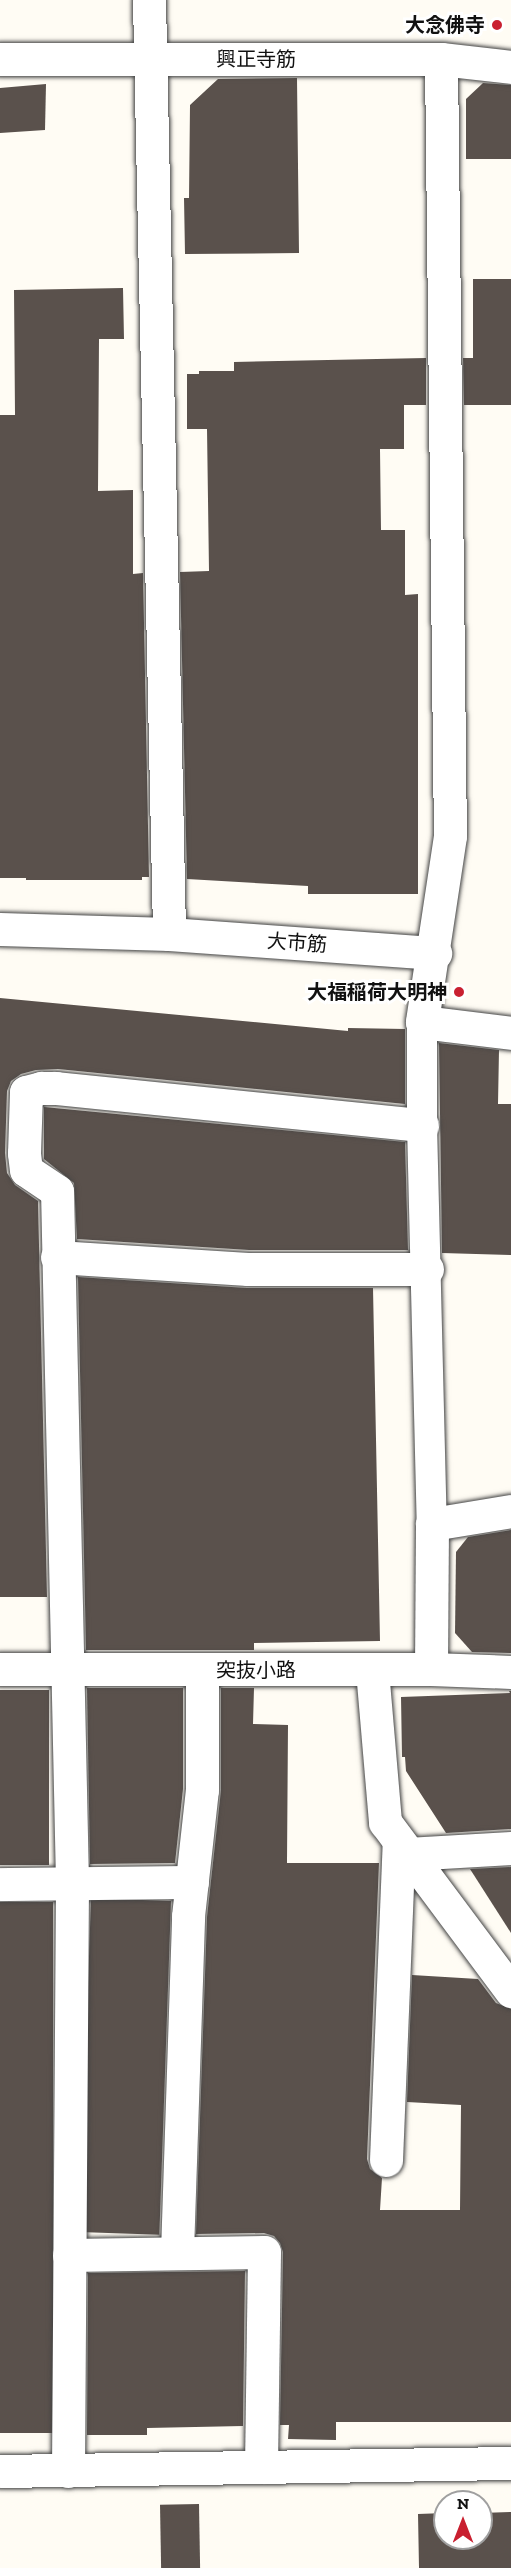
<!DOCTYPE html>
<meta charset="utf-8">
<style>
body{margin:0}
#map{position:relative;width:511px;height:2568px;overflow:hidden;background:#fffcf4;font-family:"Zilla Slab","Noto Sans JP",serif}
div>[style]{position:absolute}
.building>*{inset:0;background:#5a514c;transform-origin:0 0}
.roads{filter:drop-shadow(0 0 2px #444) drop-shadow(0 0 2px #444)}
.service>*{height:30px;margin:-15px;padding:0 15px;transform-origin:15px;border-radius:15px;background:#fff}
.minor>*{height:33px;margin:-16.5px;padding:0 16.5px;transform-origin:16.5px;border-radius:16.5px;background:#fff}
.dots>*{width:16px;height:16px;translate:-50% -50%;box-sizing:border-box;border:3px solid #fff;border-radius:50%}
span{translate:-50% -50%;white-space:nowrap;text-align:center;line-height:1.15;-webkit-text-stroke:6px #fff;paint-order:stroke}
.poi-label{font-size:20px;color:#111;font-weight:700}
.right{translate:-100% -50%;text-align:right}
.street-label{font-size:20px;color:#111}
.north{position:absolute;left:433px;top:2490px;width:60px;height:60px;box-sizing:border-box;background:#fff;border:2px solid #a0a0a0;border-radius:50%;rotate:0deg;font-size:16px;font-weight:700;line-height:24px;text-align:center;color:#111}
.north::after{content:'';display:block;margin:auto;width:21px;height:27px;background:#c92030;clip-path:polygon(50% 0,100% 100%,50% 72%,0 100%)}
</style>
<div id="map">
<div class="building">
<i style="clip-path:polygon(297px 78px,299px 253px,185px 254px,184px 198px,189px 198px,190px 105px,218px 79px)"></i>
<i style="clip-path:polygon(483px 83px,511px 85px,511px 159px,466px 159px,466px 99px)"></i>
<i style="clip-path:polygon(46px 84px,45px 130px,0 133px,0 88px)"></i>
<i style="clip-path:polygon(473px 279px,511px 279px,511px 405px,464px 405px,463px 358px,473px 358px)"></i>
<i style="clip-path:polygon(123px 288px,124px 339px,99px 339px,98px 491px,133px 490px,133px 574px,143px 573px,149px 877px,142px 877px,142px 880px,26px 880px,26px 878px,0 878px,0 415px,15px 415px,14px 290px)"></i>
<i style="clip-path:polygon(426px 358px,426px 405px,404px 405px,404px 449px,380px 449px,381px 530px,405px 530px,405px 595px,418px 594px,418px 894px,308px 894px,308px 886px,187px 879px,180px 572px,209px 571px,207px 429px,187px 429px,187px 374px,199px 374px,199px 371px,234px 371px,234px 362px)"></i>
<i style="clip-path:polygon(0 998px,348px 1031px,348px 1028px,405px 1029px,405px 1104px,58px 1069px,36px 1070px,21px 1074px,11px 1081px,7px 1091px,5px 1153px,7px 1173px,15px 1185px,38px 1201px,47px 1597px,0 1597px)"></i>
<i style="clip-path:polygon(439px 1043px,499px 1050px,498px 1104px,511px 1104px,511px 1255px,442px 1253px)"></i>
<i style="clip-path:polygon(44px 1107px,405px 1142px,408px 1250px,249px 1250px,77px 1239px,74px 1183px,44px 1159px)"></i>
<i style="clip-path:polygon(78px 1277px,247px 1288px,373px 1288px,380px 1641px,254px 1643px,254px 1650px,86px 1650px)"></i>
<i style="clip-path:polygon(511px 1530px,511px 1653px,472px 1652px,455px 1633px,456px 1552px,468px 1537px)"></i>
<i style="clip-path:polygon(87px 1688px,183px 1688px,183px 1789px,175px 1863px,90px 1864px)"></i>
<i style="clip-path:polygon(221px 1688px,254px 1688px,253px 1724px,288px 1725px,287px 1863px,379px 1863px,367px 2159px,370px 2169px,382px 2178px,380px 2210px,460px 2210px,461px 2105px,407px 2102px,412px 1975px,478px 1979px,496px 2003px,511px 2009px,511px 2422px,336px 2422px,336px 2440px,288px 2439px,289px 2425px,280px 2425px,283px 2252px,280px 2243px,274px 2236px,264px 2233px,196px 2234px,207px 1917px,221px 1790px)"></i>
<i style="left:0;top:1690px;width:49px;height:175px"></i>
<i style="clip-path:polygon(509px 1691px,511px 1691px,511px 1829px,446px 1833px,406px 1771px,405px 1757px,402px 1757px,401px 1697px,510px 1693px)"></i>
<i style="clip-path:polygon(511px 1867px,511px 1933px,470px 1869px)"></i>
<i style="left:171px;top:1901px;width:334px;height:80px;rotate:92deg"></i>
<i style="left:53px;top:1902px;width:531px;height:53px;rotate:90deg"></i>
<i style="clip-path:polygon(245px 2271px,243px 2426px,147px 2428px,147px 2435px,87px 2435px,88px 2273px)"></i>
<i style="left:199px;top:2504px;width:64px;height:39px;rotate:89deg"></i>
<i style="clip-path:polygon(511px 2512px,511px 2568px,419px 2568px,418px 2514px,445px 2513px,445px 2538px,481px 2538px,481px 2513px)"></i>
</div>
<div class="roads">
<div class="service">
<i style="left:422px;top:1022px;width:103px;rotate:90deg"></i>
<i style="left:422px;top:1125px;width:399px;rotate:88.6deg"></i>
</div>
<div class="minor">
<i style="left:149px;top:0;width:934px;rotate:88.77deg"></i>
<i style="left:0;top:59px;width:441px"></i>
<i style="left:441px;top:59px;width:70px;rotate:6.5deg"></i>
<i style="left:441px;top:59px;width:777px;rotate:89.34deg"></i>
<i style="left:450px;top:836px;width:188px;rotate:98.6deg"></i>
<i style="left:422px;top:1022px;width:90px;rotate:7deg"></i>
<i style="left:0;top:929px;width:169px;rotate:1.7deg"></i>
<i style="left:169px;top:934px;width:267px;rotate:4.1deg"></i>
<i style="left:57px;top:1257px;width:191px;rotate:3.6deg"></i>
<i style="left:248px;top:1269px;width:179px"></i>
<i style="left:0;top:1669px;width:431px"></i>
<i style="left:431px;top:1669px;width:80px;rotate:2.1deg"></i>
<i style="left:431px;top:1669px;width:145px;rotate:-89.6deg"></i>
<i style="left:432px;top:1524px;width:80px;rotate:-9.3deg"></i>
<i style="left:372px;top:1670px;width:153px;rotate:85.1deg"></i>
<i style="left:385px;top:1822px;width:211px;rotate:53.3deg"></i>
<i style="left:407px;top:1854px;width:104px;rotate:-3.3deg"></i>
<i style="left:0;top:1884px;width:192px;rotate:-0.6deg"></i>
<i style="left:386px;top:2160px;width:318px;rotate:-87.7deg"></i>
<i style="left:177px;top:2252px;width:336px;rotate:-88.1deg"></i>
<i style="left:188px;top:1916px;width:127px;rotate:-83.7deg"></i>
<i style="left:202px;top:1790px;width:121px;rotate:-90deg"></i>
<i style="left:69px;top:2255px;width:195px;rotate:-0.9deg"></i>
<i style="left:264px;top:2252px;width:215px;rotate:90.8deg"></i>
<i style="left:0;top:2471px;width:511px;rotate:-0.9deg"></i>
<i style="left:68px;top:2471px;width:589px;rotate:-89.61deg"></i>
<i style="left:72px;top:1882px;width:691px;rotate:-91.24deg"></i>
<i style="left:57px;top:1191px;width:37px;rotate:-146deg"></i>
<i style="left:26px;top:1170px;width:17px;rotate:-97deg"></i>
<i style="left:24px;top:1153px;width:61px;rotate:-88.1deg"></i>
<i style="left:26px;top:1092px;width:16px;rotate:-15deg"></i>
<i style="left:41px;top:1088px;width:15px"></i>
<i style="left:56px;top:1088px;width:368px;rotate:5.8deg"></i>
</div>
</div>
<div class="dots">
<i style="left:497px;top:25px;background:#c92030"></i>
<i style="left:459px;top:992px;background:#c92030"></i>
</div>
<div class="poi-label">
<span class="right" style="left:485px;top:25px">大念佛寺</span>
<span class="right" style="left:447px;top:992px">大福稲荷大明神</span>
</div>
<div class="street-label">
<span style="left:256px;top:59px">興正寺筋</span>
<span style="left:297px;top:943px;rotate:4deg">大市筋</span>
<span style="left:256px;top:1670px">突抜小路</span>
</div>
<div class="north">N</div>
</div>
